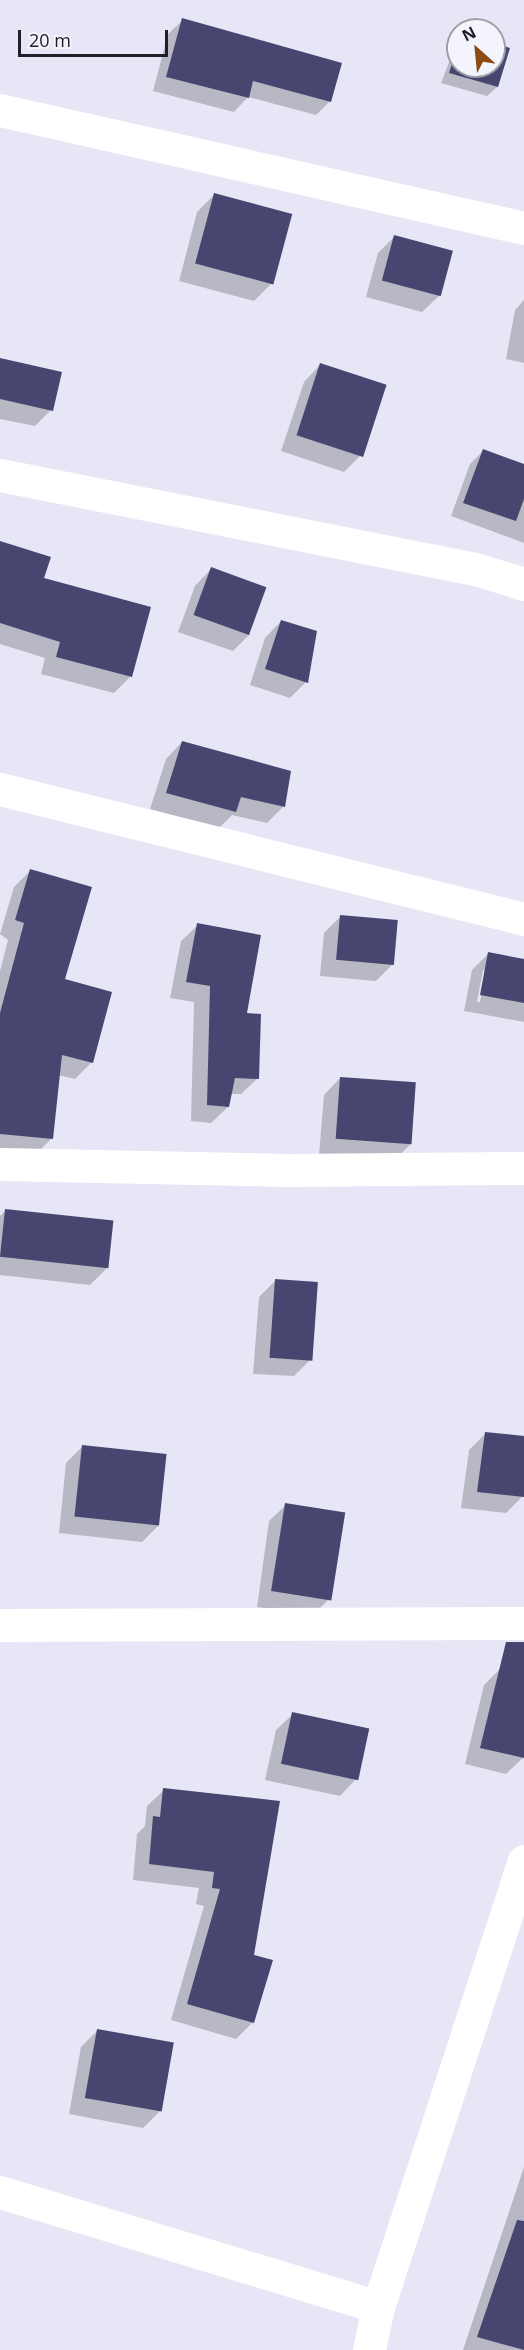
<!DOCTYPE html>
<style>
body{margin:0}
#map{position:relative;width:524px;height:2350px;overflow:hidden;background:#e6e6f6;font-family:"Open Sans",sans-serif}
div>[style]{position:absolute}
.shadow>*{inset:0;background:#0003}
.building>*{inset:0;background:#484670;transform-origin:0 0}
.minor>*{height:33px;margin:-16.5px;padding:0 16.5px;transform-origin:16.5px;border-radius:16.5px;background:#fff}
span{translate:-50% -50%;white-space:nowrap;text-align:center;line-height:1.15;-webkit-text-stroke:6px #f4f4fd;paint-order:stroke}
.north{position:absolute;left:446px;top:18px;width:60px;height:60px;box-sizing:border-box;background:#f4f4fd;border:2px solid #9f9fa7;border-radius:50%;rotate:333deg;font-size:16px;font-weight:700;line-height:24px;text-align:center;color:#202026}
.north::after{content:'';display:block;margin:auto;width:21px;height:27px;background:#8c4b15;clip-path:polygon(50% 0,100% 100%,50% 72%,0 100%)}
.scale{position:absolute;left:18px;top:30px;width:150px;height:27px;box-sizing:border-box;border:3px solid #202026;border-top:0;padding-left:8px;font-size:18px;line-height:21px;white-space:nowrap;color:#202026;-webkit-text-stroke:4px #f4f4fd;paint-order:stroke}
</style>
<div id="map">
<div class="shadow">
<i style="clip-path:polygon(183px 20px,330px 101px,316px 115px,248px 97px,234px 112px,153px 91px,168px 34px)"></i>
<i style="clip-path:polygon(458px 39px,458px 66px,494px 66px,494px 45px,497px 87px,487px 96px,441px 83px)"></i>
<i style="clip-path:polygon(214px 195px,271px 284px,254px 301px,179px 281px,197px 212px)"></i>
<i style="clip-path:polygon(395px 236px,439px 296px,422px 312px,366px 297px,378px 253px)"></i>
<i style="clip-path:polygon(524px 300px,524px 363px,506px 359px,515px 310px)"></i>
<i style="clip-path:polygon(0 359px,51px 410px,35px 426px,0 419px)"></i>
<i style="clip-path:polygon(320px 365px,361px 455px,344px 472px,281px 451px,304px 382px)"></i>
<i style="clip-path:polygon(483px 451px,524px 465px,524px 543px,451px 516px,470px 464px)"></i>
<i style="clip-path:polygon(0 548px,42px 580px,131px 676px,114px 693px,41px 674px,45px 658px,0 644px)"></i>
<i style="clip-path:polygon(211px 569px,250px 634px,233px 651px,178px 632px,195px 586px)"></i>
<i style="clip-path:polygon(281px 621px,306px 682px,290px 698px,250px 685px,265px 638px)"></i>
<i style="clip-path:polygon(182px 742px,290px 772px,283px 807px,267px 823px,232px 815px,219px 828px,150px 809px,166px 759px)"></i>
<i style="clip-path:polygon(30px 871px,91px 1063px,75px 1079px,58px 1075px,51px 1139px,35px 1155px,0 1151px,0 971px,8px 940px,0 934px,14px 887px)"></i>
<i style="clip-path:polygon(341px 916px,392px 965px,376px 981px,320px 976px,324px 933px)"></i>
<i style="clip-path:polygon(198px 925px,245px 1014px,258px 1078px,241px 1094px,230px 1094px,228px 1107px,211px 1123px,191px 1121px,194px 1002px,170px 998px,181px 941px)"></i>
<i style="clip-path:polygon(evenodd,489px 953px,524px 960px,524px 1022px,464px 1011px,472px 970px,489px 953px,483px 970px,486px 970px,480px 1002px,477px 1002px,483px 970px)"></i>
<i style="clip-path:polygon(340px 1078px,411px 1144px,394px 1160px,319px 1155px,324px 1095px)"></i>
<i style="clip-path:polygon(5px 1211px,107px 1268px,90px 1285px,0 1275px,0 1216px)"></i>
<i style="clip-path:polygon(275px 1281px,310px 1360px,294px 1376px,253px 1374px,259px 1297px)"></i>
<i style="clip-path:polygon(485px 1434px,524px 1438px,523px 1496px,506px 1513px,461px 1508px,469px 1450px)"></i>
<i style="clip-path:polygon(82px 1447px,159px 1525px,142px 1542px,59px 1533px,66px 1463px)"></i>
<i style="clip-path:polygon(286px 1505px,330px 1598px,313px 1615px,257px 1607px,269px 1521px)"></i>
<i style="clip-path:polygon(500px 1669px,524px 1675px,524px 1757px,506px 1774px,465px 1764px,484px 1685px)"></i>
<i style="clip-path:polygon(293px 1714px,356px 1779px,340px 1796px,265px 1780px,276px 1730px)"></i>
<i style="clip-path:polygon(164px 1790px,278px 1803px,252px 1956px,253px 2022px,236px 2039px,171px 2020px,204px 1906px,196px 1904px,199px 1888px,133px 1880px,137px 1834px,145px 1826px,147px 1806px)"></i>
<i style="clip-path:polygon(98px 2030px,160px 2111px,143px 2128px,69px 2114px,81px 2047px)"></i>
<i style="clip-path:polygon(524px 2167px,524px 2350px,463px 2350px)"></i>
</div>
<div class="building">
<i style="clip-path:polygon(182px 18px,342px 63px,331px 102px,253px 81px,249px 98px,166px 77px)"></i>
<i style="clip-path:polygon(494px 43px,510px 48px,498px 87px,449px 73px,458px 45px,458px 66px,494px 66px)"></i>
<i style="left:214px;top:193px;width:81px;height:73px;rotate:15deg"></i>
<i style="left:394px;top:235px;width:61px;height:47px;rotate:15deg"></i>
<i style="clip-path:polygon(0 358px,62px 372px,53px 411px,0 399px)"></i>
<i style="left:320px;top:363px;width:70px;height:76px;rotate:18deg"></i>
<i style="clip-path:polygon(483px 449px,524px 464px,524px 499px,516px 521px,463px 503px)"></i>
<i style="clip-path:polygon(0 541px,51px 557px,44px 578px,151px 607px,132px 677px,56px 657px,60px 642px,0 623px)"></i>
<i style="left:211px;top:567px;width:59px;height:51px;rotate:20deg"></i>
<i style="clip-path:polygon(281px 620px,317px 631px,308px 683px,265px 669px)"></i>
<i style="clip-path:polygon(182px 741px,291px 771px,285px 807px,241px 797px,236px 812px,166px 793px)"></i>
<i style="clip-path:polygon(30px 869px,92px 887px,65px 979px,112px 992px,93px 1063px,62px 1055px,53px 1139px,0 1134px,0 1013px,24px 923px,15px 920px)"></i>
<i style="left:340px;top:915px;width:58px;height:45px;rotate:5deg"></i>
<i style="clip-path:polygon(197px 923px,261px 935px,247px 1013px,261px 1014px,259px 1079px,235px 1078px,229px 1107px,207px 1105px,210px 986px,186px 982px)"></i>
<i style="clip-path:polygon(488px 952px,524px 959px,524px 1003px,480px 995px)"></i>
<i style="left:340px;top:1077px;width:76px;height:62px;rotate:4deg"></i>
<i style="left:5px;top:1209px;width:109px;height:48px;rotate:6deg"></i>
<i style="left:275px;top:1279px;width:43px;height:79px;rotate:4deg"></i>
<i style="clip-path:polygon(485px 1432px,524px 1436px,524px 1497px,477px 1492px)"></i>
<i style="left:82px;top:1445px;width:85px;height:72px;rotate:6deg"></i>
<i style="left:285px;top:1503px;width:61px;height:89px;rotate:9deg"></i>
<i style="clip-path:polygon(506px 1642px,524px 1642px,524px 1758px,480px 1748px)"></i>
<i style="left:292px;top:1712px;width:79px;height:53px;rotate:12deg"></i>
<i style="clip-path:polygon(163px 1788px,280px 1801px,254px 1955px,273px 1960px,254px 2023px,187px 2004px,220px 1889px,212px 1888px,214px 1872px,149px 1864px,153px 1816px,160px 1817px)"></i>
<i style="left:97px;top:2029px;width:78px;height:70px;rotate:10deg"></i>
<i style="clip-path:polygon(517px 2220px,524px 2221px,524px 2350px,477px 2337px)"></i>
</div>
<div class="minor">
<i style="left:0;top:110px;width:537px;rotate:12.69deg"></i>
<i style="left:0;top:475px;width:488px;rotate:11.2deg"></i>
<i style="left:479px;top:570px;width:47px;rotate:17.3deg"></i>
<i style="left:0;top:789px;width:540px;rotate:13.93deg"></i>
<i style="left:0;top:1164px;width:286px;rotate:1.2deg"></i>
<i style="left:286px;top:1170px;width:238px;rotate:-0.5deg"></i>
<i style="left:0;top:1625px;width:524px;rotate:-0.22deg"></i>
<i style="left:0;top:2192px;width:395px;rotate:16.9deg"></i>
<i style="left:369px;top:2350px;width:44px;rotate:-78.2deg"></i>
<i style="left:378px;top:2307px;width:469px;rotate:-71.9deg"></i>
</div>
<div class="north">N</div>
<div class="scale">20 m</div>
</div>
